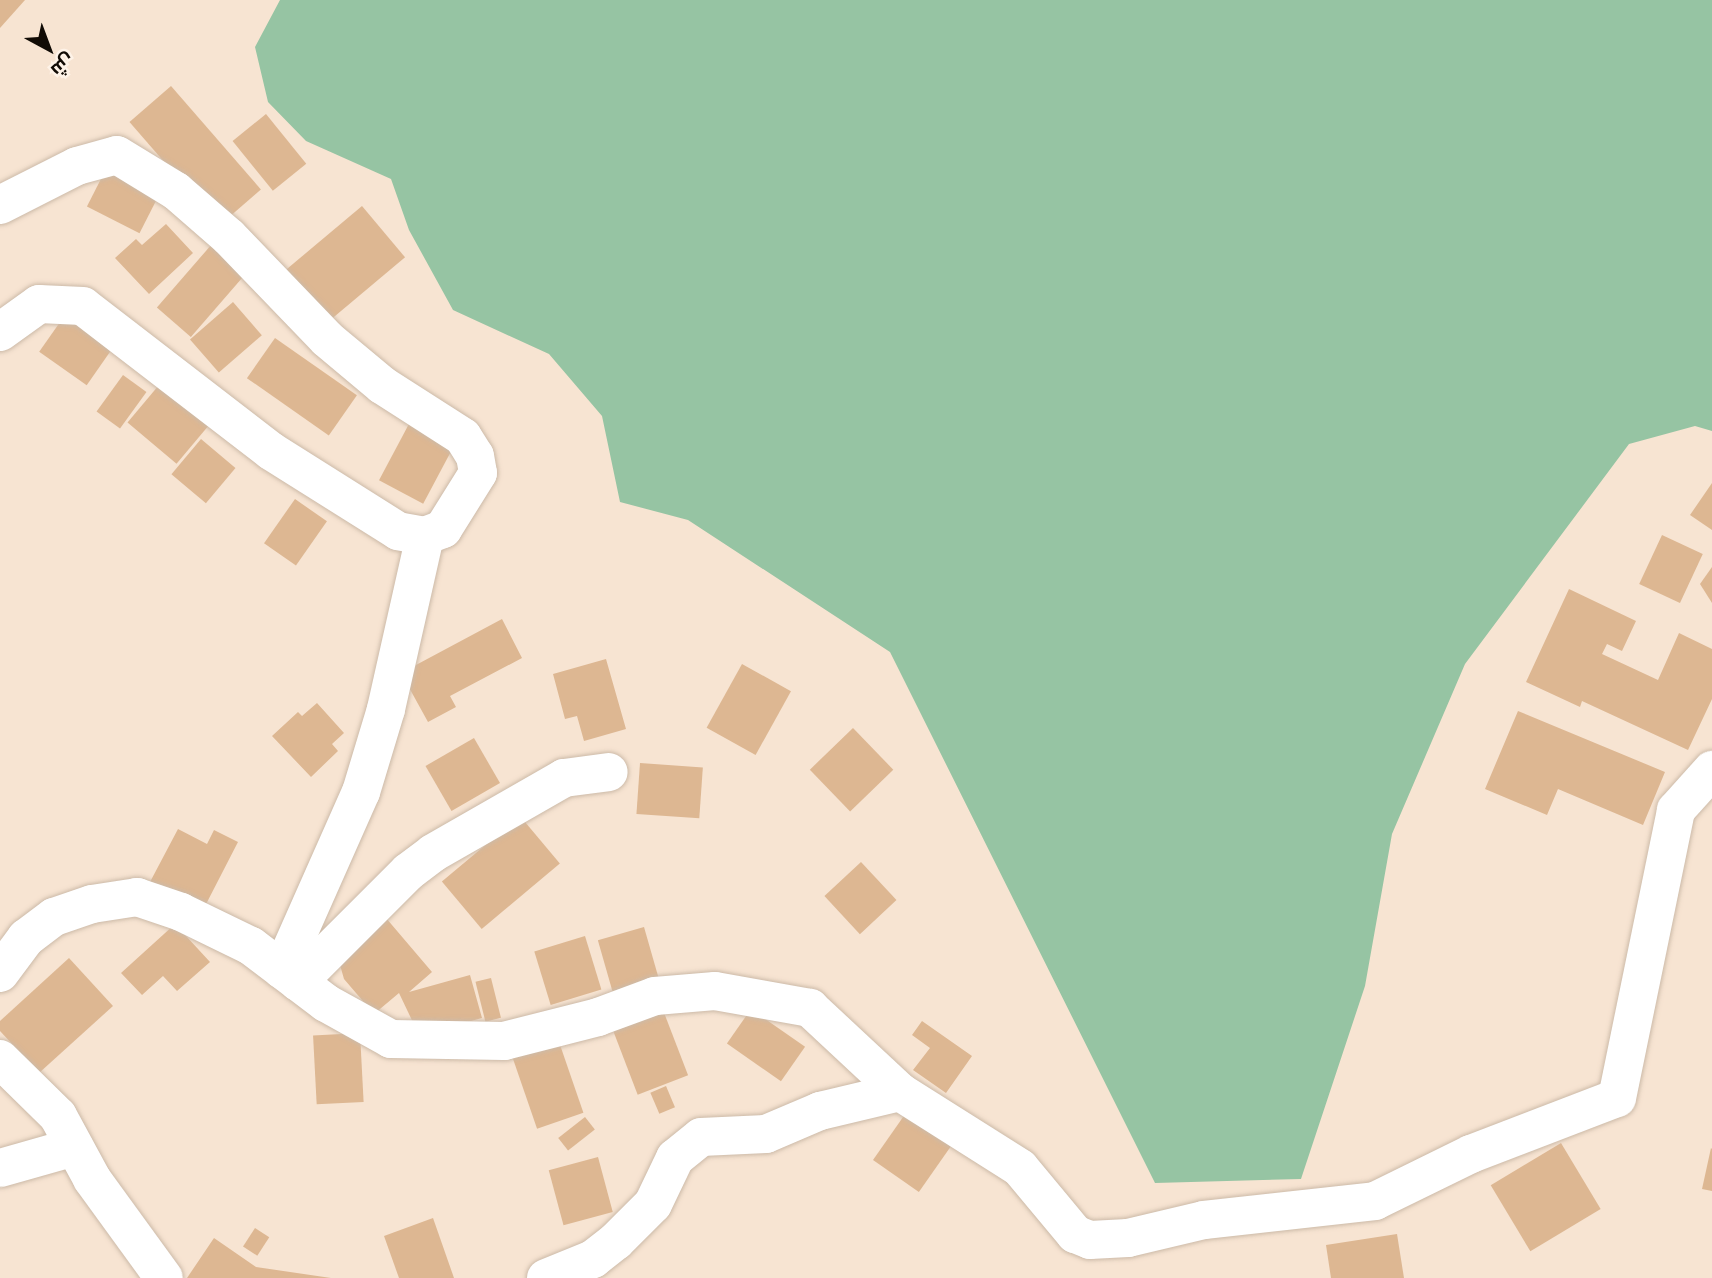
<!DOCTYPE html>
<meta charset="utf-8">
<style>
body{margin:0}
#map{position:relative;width:1712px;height:1278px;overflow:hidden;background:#f7e4d2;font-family:"Libre Baskerville",Cairo,serif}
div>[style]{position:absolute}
.forest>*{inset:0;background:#96c4a3}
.building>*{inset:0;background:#ddb792;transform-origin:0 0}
.roads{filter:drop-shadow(0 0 2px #ccbaa8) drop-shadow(0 0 2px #ccbaa8)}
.minor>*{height:38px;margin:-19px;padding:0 19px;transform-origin:19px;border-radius:19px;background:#fff}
span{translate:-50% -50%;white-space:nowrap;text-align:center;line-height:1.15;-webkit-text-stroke:6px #fef3e8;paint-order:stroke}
.north{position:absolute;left:14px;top:14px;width:70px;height:70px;-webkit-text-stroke:5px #fef3e8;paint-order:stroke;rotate:139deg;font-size:19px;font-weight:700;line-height:28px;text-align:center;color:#110b05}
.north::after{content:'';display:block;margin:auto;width:24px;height:32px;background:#110b05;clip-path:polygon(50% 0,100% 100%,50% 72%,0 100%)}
</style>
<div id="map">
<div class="forest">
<i style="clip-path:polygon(280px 0,1712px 0,1712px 431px,1695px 426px,1629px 444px,1465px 664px,1392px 834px,1365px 986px,1301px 1179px,1155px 1183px,890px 652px,688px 520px,620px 502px,602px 416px,549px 354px,453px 310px,409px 230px,391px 179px,306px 141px,268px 102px,255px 47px)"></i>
</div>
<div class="building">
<i style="clip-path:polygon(0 0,25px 0,0 28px)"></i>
<i style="left:171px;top:86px;width:137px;height:55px;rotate:49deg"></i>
<i style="left:266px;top:114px;width:64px;height:43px;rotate:51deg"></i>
<i style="left:106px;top:169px;width:59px;height:42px;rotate:27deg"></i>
<i style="left:362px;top:206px;width:67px;height:105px;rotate:50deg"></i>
<i style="clip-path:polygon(166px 224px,193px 253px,149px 294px,115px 258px,136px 239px,142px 245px)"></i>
<i style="left:212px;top:244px;width:45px;height:84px;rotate:41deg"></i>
<i style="left:233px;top:302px;width:44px;height:57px;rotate:49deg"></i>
<i style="left:65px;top:315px;width:58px;height:45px;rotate:35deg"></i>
<i style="left:275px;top:338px;width:100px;height:49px;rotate:35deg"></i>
<i style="left:123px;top:375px;width:29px;height:45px;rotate:36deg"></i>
<i style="left:159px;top:385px;width:64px;height:49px;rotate:40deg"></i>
<i style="left:410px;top:422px;width:50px;height:66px;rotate:28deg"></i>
<i style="left:201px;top:439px;width:45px;height:46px;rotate:40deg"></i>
<i style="clip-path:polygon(1712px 483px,1712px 530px,1690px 515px)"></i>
<i style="left:295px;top:499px;width:39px;height:54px;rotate:35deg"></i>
<i style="left:1662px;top:535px;width:45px;height:54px;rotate:25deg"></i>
<i style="clip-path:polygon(1712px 567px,1712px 603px,1700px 584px)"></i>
<i style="clip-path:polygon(1569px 589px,1636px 621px,1622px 651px,1607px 644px,1602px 654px,1658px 680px,1679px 633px,1712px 649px,1712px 699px,1688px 750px,1582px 701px,1580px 707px,1526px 682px)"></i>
<i style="clip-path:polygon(502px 619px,522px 658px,450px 696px,456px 707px,428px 722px,401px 673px)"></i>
<i style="clip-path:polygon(606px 659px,626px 729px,584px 741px,577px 716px,565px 719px,553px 674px)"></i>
<i style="left:742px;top:664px;width:56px;height:73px;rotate:29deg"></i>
<i style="clip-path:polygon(317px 703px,344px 733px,332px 744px,338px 751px,311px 777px,272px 736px,298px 712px,302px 716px)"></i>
<i style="clip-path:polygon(1518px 711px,1665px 772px,1643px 825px,1558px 789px,1547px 815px,1485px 789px)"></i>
<i style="left:853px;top:728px;width:58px;height:60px;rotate:46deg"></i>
<i style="left:474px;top:738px;width:52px;height:56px;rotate:60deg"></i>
<i style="left:640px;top:763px;width:63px;height:51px;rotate:4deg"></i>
<i style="left:520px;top:816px;width:62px;height:102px;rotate:50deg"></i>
<i style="clip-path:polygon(178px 829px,207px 844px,214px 830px,238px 842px,203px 910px,150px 882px)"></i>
<i style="left:861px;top:862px;width:52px;height:50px;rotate:47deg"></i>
<i style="clip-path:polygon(386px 918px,432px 972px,409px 992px,470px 975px,482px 1018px,419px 1035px,399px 993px,374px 1014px,344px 979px,338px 958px)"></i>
<i style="clip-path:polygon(175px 924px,210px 962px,177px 991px,163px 976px,142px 995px,121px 973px)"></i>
<i style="left:644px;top:927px;width:53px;height:48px;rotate:74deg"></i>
<i style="left:585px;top:936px;width:56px;height:53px;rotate:73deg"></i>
<i style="clip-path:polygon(69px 958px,113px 1006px,39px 1073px,0 1031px,0 1021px)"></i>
<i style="left:491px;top:978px;width:41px;height:16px;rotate:76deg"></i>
<i style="left:751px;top:1009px;width:66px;height:42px;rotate:35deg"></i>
<i style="left:663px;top:1010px;width:70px;height:54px;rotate:69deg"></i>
<i style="clip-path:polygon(922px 1021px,972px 1056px,946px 1093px,913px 1070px,930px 1048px,912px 1035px)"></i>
<i style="left:360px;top:1033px;width:69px;height:47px;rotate:87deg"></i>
<i style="left:558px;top:1039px;width:78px;height:49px;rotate:71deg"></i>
<i style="left:666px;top:1086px;width:23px;height:17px;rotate:67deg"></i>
<i style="left:908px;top:1110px;width:56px;height:61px;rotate:35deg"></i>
<i style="left:585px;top:1117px;width:16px;height:34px;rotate:52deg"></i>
<i style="left:1561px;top:1143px;width:77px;height:82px;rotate:59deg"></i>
<i style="clip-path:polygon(1711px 1148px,1712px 1149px,1712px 1191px,1702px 1189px)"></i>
<i style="left:598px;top:1157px;width:57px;height:51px;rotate:75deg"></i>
<i style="clip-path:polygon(433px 1218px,454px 1278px,399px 1278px,384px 1236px)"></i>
<i style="left:255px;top:1228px;width:17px;height:22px;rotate:33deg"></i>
<i style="clip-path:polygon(1397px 1234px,1404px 1278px,1331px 1278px,1326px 1245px)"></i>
<i style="clip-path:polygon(214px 1238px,256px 1267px,331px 1278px,187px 1278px)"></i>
</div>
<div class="roads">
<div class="minor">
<i style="left:0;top:205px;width:86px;rotate:-26.9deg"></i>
<i style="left:77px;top:166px;width:41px;rotate:-15.4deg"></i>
<i style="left:117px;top:155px;width:69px;rotate:31.4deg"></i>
<i style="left:176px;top:191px;width:70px;rotate:41deg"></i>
<i style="left:229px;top:237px;width:141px;rotate:46.1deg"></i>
<i style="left:327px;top:339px;width:72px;rotate:39.9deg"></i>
<i style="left:382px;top:385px;width:96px;rotate:32.7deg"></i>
<i style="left:463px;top:437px;width:22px;rotate:58deg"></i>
<i style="left:475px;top:456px;width:17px;rotate:80deg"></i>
<i style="left:478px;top:473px;width:66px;rotate:122deg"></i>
<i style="left:443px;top:529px;width:19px;rotate:159deg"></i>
<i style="left:425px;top:536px;width:27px;rotate:-170deg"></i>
<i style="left:398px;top:531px;width:150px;rotate:-147.8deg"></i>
<i style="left:271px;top:451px;width:237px;rotate:-142.4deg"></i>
<i style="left:83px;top:306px;width:44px;rotate:-177.4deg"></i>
<i style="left:39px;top:304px;width:48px;rotate:144.3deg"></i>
<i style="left:282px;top:970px;width:195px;rotate:-66.1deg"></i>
<i style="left:361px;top:792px;width:87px;rotate:-73.2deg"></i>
<i style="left:386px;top:709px;width:177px;rotate:-77.3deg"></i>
<i style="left:0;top:973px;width:44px;rotate:-53.4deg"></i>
<i style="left:26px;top:938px;width:35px;rotate:-37deg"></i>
<i style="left:54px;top:917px;width:40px;rotate:-18.9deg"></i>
<i style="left:92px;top:904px;width:46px;rotate:-8.8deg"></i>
<i style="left:137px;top:897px;width:46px;rotate:18.8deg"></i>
<i style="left:181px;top:912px;width:78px;rotate:25.9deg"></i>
<i style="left:251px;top:946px;width:94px;rotate:37.2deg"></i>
<i style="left:326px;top:1003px;width:74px;rotate:29deg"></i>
<i style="left:391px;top:1039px;width:113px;rotate:1deg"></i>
<i style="left:504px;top:1041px;width:97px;rotate:-14.3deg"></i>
<i style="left:598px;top:1017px;width:61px;rotate:-20.2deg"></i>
<i style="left:655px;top:996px;width:60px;rotate:-4.8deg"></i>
<i style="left:715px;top:991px;width:97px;rotate:10.1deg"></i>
<i style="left:810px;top:1008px;width:123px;rotate:43deg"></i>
<i style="left:900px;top:1092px;width:142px;rotate:32.3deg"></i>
<i style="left:1020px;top:1168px;width:86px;rotate:50.2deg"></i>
<i style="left:1075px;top:1234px;width:16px;rotate:22deg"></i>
<i style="left:1090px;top:1240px;width:38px;rotate:-3deg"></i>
<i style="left:1128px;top:1238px;width:78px;rotate:-13.3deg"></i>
<i style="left:1204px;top:1220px;width:172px;rotate:-6.3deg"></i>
<i style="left:1375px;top:1201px;width:107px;rotate:-26.1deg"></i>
<i style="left:1471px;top:1154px;width:156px;rotate:-21deg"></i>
<i style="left:1617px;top:1098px;width:294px;rotate:-78.4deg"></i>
<i style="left:1676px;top:810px;width:54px;rotate:-48deg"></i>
<i style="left:298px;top:982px;width:156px;rotate:-45deg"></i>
<i style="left:408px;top:872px;width:31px;rotate:-37deg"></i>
<i style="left:433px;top:853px;width:151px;rotate:-29.8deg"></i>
<i style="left:564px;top:778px;width:45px;rotate:-7.6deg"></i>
<i style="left:0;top:1059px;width:81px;rotate:44.5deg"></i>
<i style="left:58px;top:1116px;width:72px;rotate:61.6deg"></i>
<i style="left:92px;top:1179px;width:122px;rotate:54deg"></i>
<i style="left:0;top:1168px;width:77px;rotate:-15.8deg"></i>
<i style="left:546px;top:1278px;width:51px;rotate:-22deg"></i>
<i style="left:593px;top:1259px;width:29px;rotate:-38deg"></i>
<i style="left:616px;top:1241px;width:52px;rotate:-45deg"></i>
<i style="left:653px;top:1204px;width:51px;rotate:-64.4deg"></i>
<i style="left:675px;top:1158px;width:33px;rotate:-39deg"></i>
<i style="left:701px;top:1137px;width:65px;rotate:-2.6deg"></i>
<i style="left:766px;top:1134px;width:59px;rotate:-23.1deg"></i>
<i style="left:820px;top:1111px;width:82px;rotate:-13.4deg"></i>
</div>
</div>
<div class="north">ش</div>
</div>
